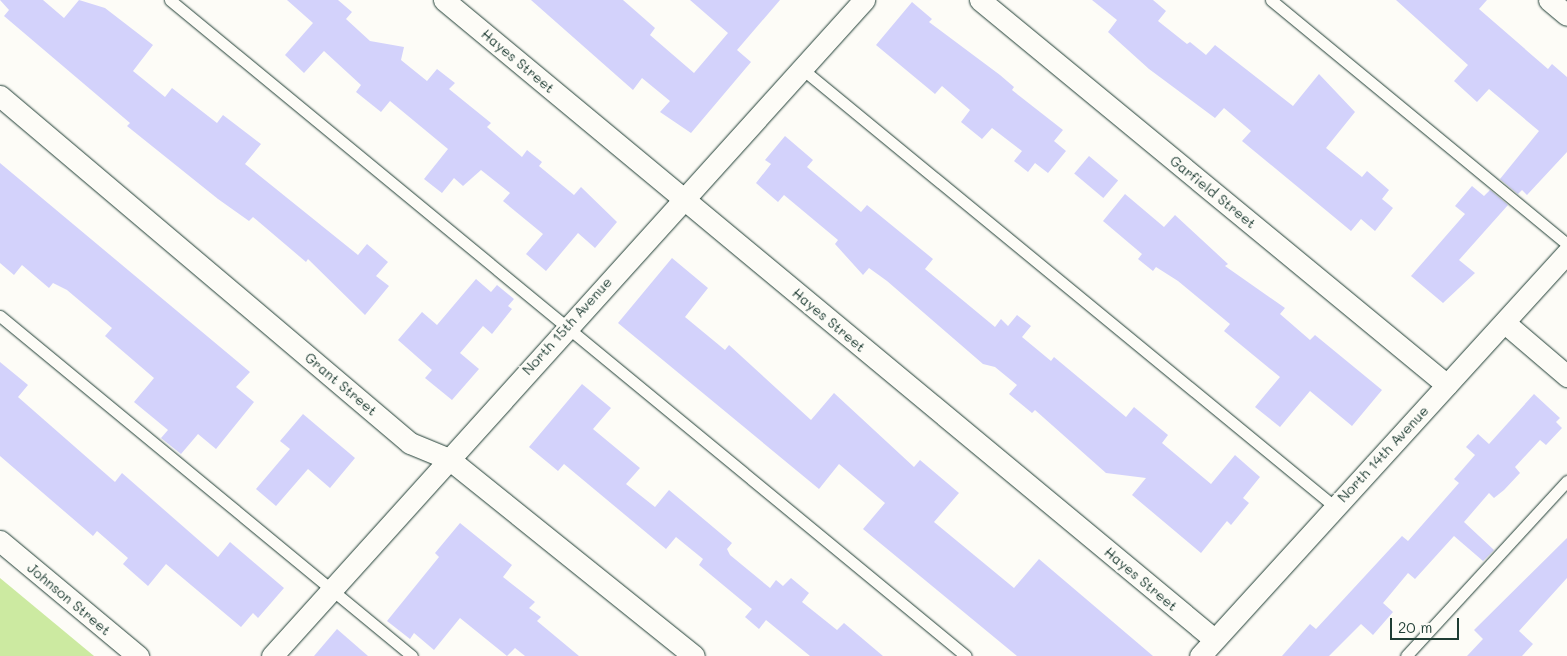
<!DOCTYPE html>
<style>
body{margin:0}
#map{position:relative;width:1567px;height:656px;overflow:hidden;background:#fdfcf7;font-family:Mali,sans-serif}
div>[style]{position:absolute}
.green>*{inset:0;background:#cceaa1}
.building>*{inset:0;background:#d3d2fb;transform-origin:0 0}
.roads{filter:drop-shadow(0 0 1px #1f3d34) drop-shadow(0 0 1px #1f3d34)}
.lane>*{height:11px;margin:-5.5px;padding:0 5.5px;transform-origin:5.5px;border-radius:5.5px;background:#fdfcf7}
.street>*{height:21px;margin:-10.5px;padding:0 10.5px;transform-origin:10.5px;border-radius:10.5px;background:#fdfcf7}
span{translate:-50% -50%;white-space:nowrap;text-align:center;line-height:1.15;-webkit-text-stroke:4.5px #fdfcf7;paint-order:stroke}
.street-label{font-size:14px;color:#1f3d34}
.scale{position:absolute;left:1390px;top:618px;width:69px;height:22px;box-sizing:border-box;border:2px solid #1f3d34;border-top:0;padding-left:6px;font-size:15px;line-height:18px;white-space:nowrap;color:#1f3d34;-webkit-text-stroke:4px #fdfcf7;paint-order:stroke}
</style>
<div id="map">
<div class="green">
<i style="clip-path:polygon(0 578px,94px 656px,0 656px)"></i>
</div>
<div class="building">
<i style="clip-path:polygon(0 0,43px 0,64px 18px,79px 0,105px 8px,153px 45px,133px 71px,165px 97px,172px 88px,217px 123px,223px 115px,261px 144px,245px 164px,358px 255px,367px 244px,388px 262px,376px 276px,389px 286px,365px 315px,308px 259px,306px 262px,253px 217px,249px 221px,218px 199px,127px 126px,130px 123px,4px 16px,9px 10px)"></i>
<i style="clip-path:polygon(287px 0,338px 0,352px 12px,346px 19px,370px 41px,404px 47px,401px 60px,427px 81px,437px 69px,455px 83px,449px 89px,491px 123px,487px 127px,522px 157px,527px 150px,542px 162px,539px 166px,574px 195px,581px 187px,617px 222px,595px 248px,578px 233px,546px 271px,526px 254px,543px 234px,503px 201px,510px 193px,481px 170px,463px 186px,454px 178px,442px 193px,424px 179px,448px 149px,390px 101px,381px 112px,356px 92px,361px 85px,324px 51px,304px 73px,285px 55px,313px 23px)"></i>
<i style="clip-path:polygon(531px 0,623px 0,655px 28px,650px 35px,694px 73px,728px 33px,690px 0,780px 0,737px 50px,751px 62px,691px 133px,660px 112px,670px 101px,642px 78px,633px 90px)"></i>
<i style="clip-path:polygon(1092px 0,1153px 0,1166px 11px,1158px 21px,1187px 44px,1190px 42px,1206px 55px,1215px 45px,1293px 106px,1319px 74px,1355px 112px,1326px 148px,1362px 177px,1367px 171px,1389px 190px,1382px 199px,1393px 208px,1375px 231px,1361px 219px,1351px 231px,1242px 141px,1251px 131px,1224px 108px,1215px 118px,1149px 69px,1108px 32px,1117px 20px)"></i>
<i style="clip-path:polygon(1396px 0,1487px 0,1479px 9px,1548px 69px,1552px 64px,1567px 77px,1567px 152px,1527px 195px,1522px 190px,1518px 194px,1500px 179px,1539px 131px,1489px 89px,1477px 102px,1454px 81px,1468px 65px)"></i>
<i style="clip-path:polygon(912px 2px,932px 19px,929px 22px,1000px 75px,1014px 87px,1012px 90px,1063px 130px,1054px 141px,1066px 151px,1048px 173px,1035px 163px,1028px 172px,1014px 161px,1022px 151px,992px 128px,982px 139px,961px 122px,970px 110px,942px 86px,935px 94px,876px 45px)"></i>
<i style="clip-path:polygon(785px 136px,813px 160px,807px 167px,861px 212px,867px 205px,933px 259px,925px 269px,995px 327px,1001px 319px,1008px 326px,1017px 315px,1031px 326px,1022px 337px,1051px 361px,1054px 357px,1126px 417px,1134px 407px,1168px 435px,1162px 443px,1211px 484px,1235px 455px,1260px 477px,1243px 498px,1249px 503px,1231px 525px,1227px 521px,1201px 553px,1132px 495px,1146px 478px,1106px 473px,1035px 410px,1032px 413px,1009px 394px,1017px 385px,995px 367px,983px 364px,887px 281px,869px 268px,863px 275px,835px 244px,838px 240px,784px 195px,778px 202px,756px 183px,771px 164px,765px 160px)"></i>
<i style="left:1089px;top:156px;width:38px;height:23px;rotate:40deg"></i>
<i style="clip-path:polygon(0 163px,250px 372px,236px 387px,254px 402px,216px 449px,198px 434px,181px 454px,161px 438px,168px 430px,134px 402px,154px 378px,105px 336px,112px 328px,67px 290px,53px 283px,49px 288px,22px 265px,14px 275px,0 263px)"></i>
<i style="clip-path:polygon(1472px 186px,1484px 196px,1490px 190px,1508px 205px,1459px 260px,1475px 273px,1443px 303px,1411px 276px,1465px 214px,1455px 206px)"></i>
<i style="clip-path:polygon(1125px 194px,1164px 227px,1175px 215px,1228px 264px,1225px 266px,1285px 308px,1280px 314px,1310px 340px,1315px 335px,1382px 390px,1352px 426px,1310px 391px,1280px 427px,1255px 407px,1280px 377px,1224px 331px,1230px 324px,1178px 281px,1156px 267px,1153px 271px,1138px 259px,1142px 254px,1103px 221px)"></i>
<i style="clip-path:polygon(672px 258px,708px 288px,685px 317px,725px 350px,729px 345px,811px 420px,834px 393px,914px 467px,920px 460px,959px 493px,934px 522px,1014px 588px,1039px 559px,1153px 656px,1017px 656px,863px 529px,885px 503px,839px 464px,819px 489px,618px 323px)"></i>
<i style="clip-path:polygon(476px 279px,491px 292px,497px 285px,514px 299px,508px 306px,512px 309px,492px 334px,483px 326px,460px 353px,479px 369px,452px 400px,425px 378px,432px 370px,398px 340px,422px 312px,437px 325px)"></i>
<i style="clip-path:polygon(0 362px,28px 385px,18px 397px,115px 482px,122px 473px,218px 557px,230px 542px,284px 588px,258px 618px,253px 613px,241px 627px,166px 564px,148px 586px,123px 564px,128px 558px,97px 531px,93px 536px,0 456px)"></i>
<i style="clip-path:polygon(582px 384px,611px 408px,593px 429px,640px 468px,626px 484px,655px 507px,669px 490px,732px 543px,727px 549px,730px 555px,770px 588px,776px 580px,783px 586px,791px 578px,809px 593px,802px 602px,837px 630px,844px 623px,883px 656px,810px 656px,766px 620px,759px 629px,745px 617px,752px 609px,699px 565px,703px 559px,676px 537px,666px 549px,564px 464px,558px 471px,529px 447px)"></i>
<i style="clip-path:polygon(1534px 394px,1560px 418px,1556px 422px,1562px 428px,1546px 445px,1540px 440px,1515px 467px,1520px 473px,1504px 490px,1494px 498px,1489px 493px,1464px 522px,1494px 550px,1483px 561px,1454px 536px,1415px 579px,1408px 573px,1383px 603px,1393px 612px,1373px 635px,1361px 624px,1329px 656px,1282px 656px,1310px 624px,1316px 629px,1402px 536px,1408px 541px,1459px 483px,1454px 479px,1475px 455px,1466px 447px,1478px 434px,1489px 444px)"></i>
<i style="clip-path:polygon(303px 414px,355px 458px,330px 488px,308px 469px,276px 506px,256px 489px,290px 449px,280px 441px)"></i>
<i style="clip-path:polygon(460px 523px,512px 565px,503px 577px,535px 602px,529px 608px,541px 617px,537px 621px,579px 656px,525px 656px,515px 648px,507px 656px,460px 618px,434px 650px,414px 633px,410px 639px,387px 621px,439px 557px,435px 553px)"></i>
<i style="clip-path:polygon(1567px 538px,1567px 578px,1519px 631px,1533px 644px,1522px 656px,1467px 656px,1483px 639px,1474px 630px)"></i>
<i style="clip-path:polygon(337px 629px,368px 656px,314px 656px)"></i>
</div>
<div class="roads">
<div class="lane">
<i style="left:170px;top:0;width:1031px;rotate:39.49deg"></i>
<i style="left:1271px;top:0;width:384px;rotate:39.5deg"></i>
<i style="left:801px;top:68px;width:691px;rotate:39.42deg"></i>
<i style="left:0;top:316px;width:534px;rotate:39.53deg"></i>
<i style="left:1406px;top:656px;width:238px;rotate:-47.4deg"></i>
</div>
<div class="street">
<i style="left:444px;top:0;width:1001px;rotate:39.69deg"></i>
<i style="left:980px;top:0;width:605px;rotate:39.5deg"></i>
<i style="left:1549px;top:0;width:23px;rotate:40deg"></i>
<i style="left:0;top:96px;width:537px;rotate:40.24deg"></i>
<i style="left:410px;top:443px;width:42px;rotate:22.3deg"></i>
<i style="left:449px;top:459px;width:314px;rotate:38.8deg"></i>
<i style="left:1505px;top:323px;width:82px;rotate:40.5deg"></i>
<i style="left:0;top:541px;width:180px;rotate:39.8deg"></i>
<i style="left:272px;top:656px;width:884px;rotate:-47.94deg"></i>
<i style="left:1200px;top:656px;width:545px;rotate:-47.68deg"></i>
</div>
</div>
<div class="street-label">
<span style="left:518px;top:61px;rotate:40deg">Hayes Street</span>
<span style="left:1213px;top:192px;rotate:39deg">Garfield Street</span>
<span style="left:829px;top:320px;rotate:40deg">Hayes Street</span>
<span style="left:567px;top:326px;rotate:-48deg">North 15th Avenue</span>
<span style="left:341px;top:384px;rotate:40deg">Grant Street</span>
<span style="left:1383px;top:454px;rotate:-47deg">North 14th Avenue</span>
<span style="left:1141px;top:579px;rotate:40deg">Hayes Street</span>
<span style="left:69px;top:599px;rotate:40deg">Johnson Street</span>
</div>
<div class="scale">20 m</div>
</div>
